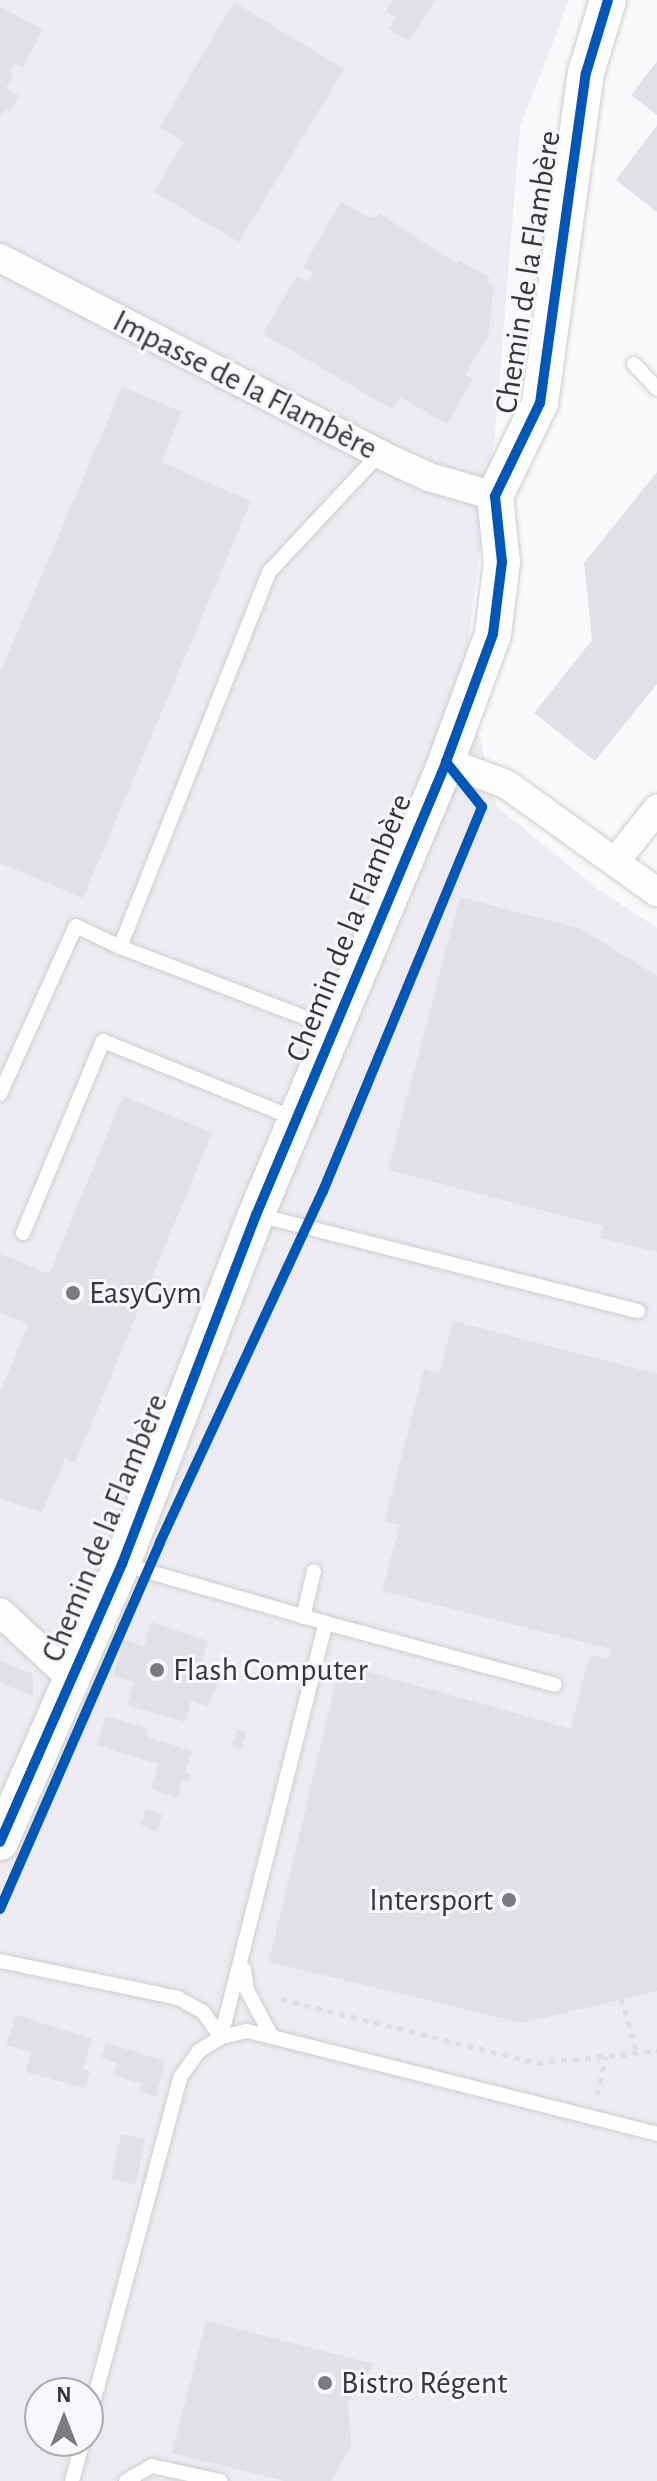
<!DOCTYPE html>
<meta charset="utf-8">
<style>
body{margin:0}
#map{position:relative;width:657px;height:2481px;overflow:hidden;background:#f9f8fa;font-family:"Alegreya Sans",sans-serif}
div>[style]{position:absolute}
.built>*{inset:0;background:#edeaf1}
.building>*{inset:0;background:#e2dfe7;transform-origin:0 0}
.path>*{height:5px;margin-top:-2.5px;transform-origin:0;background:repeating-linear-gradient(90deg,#dededf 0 6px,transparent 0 12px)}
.roads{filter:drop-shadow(0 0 2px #cdcdce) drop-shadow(0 0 2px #cdcdce)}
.service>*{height:14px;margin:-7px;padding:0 7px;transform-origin:7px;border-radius:7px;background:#fefefe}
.minor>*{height:28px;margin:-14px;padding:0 14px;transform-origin:14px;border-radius:14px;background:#fefefe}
.tertiary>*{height:36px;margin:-18px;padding:0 18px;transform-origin:18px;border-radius:18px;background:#fefefe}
.cycleway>*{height:10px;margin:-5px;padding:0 5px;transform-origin:5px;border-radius:5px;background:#0057b8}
.dots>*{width:22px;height:22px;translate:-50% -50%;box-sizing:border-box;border:4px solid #f9f7fb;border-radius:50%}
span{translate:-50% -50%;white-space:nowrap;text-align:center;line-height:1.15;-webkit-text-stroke:6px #f9f7fb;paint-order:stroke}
.street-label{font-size:32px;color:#373638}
.poi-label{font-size:32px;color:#373638}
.left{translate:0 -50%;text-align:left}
.right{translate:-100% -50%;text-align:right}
.north{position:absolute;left:24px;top:2377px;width:80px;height:80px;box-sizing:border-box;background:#f9f7fb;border:2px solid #abaaad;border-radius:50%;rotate:0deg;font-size:22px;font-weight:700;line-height:32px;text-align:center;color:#373638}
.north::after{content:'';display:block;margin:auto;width:28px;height:36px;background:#7b7a7c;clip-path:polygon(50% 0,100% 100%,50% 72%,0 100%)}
</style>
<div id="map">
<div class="built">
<i style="clip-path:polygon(evenodd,0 0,569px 0,520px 127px,495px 435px,464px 674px,497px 807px,599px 890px,657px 928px,657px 2481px,0 2481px,0 0,40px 2393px,88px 2393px,88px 2441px,40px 2441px,40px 2393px)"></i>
</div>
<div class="building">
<i style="clip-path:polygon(393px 0,435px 0,409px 41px,389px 29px,396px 18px,386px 11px)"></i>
<i style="clip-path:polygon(234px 2px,344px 69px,239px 242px,154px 192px,184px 142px,160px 127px)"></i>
<i style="clip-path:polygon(0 7px,43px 29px,23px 67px,15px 63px,10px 72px,14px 74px,6px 88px,19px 95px,10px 112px,5px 109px,0 117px)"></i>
<i style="clip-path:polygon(657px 61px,657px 115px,631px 95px)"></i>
<i style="clip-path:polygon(657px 125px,657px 212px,616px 180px)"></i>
<i style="clip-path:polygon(341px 202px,366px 216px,376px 218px,379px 213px,457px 264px,459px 260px,490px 278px,487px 282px,494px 286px,488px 336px,465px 375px,473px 379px,447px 424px,400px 397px,392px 409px,263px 334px,297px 276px,308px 282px,313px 273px,303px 267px)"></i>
<i style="clip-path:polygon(122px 387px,182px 412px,161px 462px,251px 501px,83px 898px,0 863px,0 673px)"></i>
<i style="clip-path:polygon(657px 472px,657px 684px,595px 761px,534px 713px,592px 640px,584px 563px)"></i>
<i style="clip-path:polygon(460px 897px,581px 929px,657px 976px,657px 1252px,600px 1238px,603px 1226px,388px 1170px)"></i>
<i style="clip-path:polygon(123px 1096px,212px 1133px,75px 1463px,65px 1459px,42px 1512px,0 1499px,0 1392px,28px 1324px,0 1312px,0 1254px,49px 1274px)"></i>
<i style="clip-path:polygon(453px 1321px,657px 1374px,657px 1991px,522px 2023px,269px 1962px,340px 1664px,571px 1729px,587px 1665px,593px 1655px,608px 1659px,611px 1649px,382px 1591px,400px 1525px,385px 1521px,424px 1369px,439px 1374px)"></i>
<i style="clip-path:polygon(151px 1622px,208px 1641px,201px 1665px,216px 1668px,220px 1677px,208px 1706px,191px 1701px,185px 1722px,127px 1705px,134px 1682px,113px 1676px,124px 1640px,144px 1646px)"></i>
<i style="clip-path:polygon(0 1661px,33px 1674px,33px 1696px,0 1683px)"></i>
<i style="clip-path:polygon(106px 1716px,147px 1728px,145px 1736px,192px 1751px,185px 1773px,191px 1774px,190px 1782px,182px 1780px,177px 1798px,151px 1789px,158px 1764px,97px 1745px)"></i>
<i style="left:237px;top:1729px;width:10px;height:19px;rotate:17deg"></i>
<i style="left:146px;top:1809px;width:17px;height:18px;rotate:17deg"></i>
<i style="clip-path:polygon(16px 2015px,92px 2039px,83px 2069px,90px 2071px,85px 2088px,26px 2072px,31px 2052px,6px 2045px)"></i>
<i style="clip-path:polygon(106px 2043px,165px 2061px,156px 2097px,139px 2091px,142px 2084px,113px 2075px,117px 2063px,101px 2058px)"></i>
<i style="left:121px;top:2134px;width:25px;height:46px;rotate:12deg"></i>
<i style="clip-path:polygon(206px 2321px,374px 2364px,348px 2403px,351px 2447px,331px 2481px,285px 2481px,172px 2453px)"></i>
</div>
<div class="path">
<i style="left:621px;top:1998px;width:57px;rotate:73.8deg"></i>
<i style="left:281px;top:1999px;width:264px;rotate:14deg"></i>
<i style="left:537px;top:2063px;width:121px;rotate:-5.7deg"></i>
<i style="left:597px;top:2095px;width:40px;rotate:-77deg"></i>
</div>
<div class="roads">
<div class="service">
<i style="left:634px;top:364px;width:34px;rotate:47deg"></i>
<i style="left:335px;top:1029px;width:230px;rotate:-159.1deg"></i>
<i style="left:120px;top:947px;width:405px;rotate:-68.3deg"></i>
<i style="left:270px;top:571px;width:160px;rotate:-47deg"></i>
<i style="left:0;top:1094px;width:184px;rotate:-65.7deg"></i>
<i style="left:76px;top:926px;width:49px;rotate:25.5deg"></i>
<i style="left:258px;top:1215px;width:392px;rotate:14.2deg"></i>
<i style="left:23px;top:1233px;width:208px;rotate:-67.4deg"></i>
<i style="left:103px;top:1041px;width:208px;rotate:22deg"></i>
<i style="left:122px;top:1564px;width:212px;rotate:16.1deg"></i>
<i style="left:303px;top:1617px;width:47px;rotate:-76.6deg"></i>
<i style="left:0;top:1961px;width:182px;rotate:11.7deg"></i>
<i style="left:178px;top:1998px;width:29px;rotate:29deg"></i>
<i style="left:203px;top:2012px;width:31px;rotate:54deg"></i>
<i style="left:244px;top:1969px;width:21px;rotate:82deg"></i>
<i style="left:247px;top:1990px;width:53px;rotate:62deg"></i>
<i style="left:272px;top:2037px;width:397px;rotate:14.1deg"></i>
<i style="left:221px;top:2037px;width:427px;rotate:-75.8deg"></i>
<i style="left:326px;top:1623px;width:237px;rotate:15.1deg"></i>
<i style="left:88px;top:2422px;width:358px;rotate:-75deg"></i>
<i style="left:181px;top:2076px;width:31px;rotate:-54deg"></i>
<i style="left:199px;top:2051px;width:26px;rotate:-32deg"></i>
<i style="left:221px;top:2037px;width:27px;rotate:-13deg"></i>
<i style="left:247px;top:2031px;width:26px;rotate:13deg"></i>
<i style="left:72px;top:2481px;width:41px;rotate:-74.6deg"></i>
<i style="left:126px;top:2481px;width:30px;rotate:-30deg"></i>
<i style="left:152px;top:2466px;width:70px;rotate:12.4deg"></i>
</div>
<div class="minor">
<i style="left:0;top:258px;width:427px;rotate:27.3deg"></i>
<i style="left:379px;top:454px;width:55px;rotate:24.7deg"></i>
<i style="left:429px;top:477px;width:69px;rotate:16.1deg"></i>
<i style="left:446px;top:762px;width:64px;rotate:20.1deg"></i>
<i style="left:506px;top:784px;width:186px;rotate:35.6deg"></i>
<i style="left:615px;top:862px;width:68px;rotate:-51.6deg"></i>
<i style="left:0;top:1612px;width:98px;rotate:42.9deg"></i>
</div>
<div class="tertiary">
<i style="left:0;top:1842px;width:304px;rotate:-66.3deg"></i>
<i style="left:122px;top:1564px;width:374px;rotate:-69deg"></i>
<i style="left:256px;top:1215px;width:491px;rotate:-67.2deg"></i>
<i style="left:446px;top:762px;width:136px;rotate:-69.8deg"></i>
<i style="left:493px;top:634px;width:73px;rotate:-82.9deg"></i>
<i style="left:502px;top:562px;width:66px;rotate:-96.1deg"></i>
<i style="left:495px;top:496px;width:103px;rotate:-64.2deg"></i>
<i style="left:540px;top:403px;width:333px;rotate:-82.1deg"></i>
<i style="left:586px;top:73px;width:76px;rotate:-73.2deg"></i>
</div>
</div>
<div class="cycleway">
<i style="left:0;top:1842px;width:304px;rotate:-66.3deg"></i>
<i style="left:122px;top:1564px;width:374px;rotate:-69deg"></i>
<i style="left:256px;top:1215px;width:491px;rotate:-67.2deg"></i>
<i style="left:446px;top:762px;width:136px;rotate:-69.8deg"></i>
<i style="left:493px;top:634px;width:73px;rotate:-82.9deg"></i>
<i style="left:502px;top:562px;width:66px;rotate:-96.1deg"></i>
<i style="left:495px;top:496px;width:103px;rotate:-64.2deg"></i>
<i style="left:540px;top:403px;width:333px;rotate:-82.1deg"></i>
<i style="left:586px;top:73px;width:76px;rotate:-73.2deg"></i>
<i style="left:0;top:1909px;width:400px;rotate:-66.4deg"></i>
<i style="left:160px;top:1542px;width:387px;rotate:-65.1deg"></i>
<i style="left:323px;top:1191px;width:416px;rotate:-67.5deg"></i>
<i style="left:482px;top:807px;width:58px;rotate:-128.7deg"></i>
</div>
<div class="dots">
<i style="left:73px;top:1293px;background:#7b7a7c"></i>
<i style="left:157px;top:1670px;background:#7b7a7c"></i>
<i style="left:509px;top:1900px;background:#7b7a7c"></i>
<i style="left:325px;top:2383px;background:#7b7a7c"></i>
</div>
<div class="street-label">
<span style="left:528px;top:272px;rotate:-81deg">Chemin de la Flambère</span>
<span style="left:245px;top:385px;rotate:27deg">Impasse de la Flambère</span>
<span style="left:349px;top:928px;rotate:-68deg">Chemin de la Flambère</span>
<span style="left:105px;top:1528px;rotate:-68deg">Chemin de la Flambère</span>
</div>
<div class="poi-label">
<span class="left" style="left:89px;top:1293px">EasyGym</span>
<span class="left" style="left:173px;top:1670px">Flash Computer</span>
<span class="right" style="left:493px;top:1900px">Intersport</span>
<span class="left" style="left:341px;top:2383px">Bistro Régent</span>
</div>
<div class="north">N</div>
</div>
